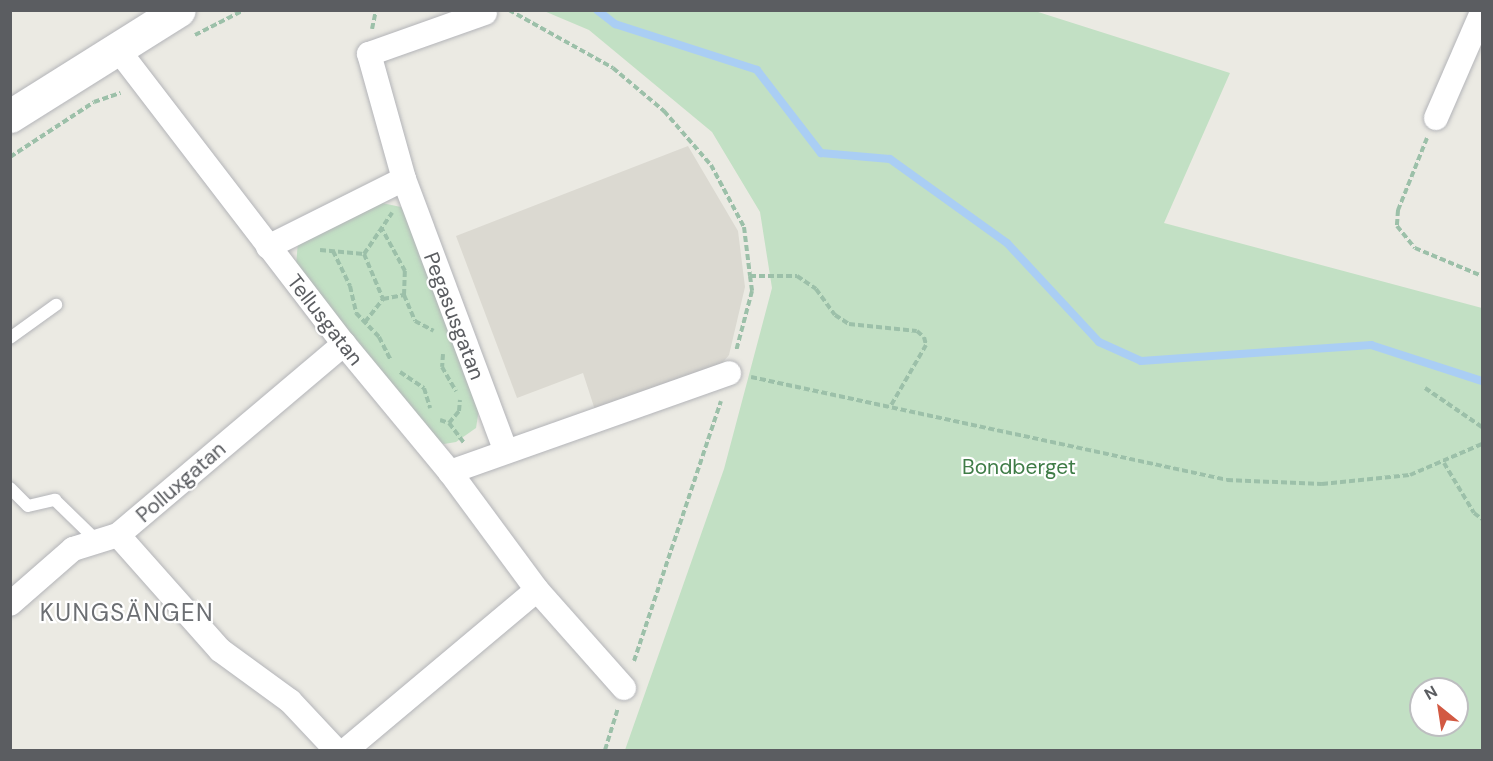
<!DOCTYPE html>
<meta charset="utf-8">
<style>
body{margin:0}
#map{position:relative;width:1493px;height:761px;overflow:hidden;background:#ebeae3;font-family:"DM Sans",sans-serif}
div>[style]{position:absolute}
.education>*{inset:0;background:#dbd9d1}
.green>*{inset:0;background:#c2e0c4}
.stream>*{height:8px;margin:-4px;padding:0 4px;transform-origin:4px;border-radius:4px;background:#aacef4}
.path>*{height:4px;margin-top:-2px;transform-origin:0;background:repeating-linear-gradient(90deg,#9cc0a9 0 6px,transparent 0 9px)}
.roads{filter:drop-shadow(0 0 2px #b3b4b8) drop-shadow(0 0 2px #b3b4b8)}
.lane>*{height:12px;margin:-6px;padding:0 6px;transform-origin:6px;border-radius:6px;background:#fff}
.street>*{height:24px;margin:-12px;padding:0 12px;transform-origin:12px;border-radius:12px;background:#fff}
.secondary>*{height:33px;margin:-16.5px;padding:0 16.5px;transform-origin:16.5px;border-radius:16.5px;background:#fff}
span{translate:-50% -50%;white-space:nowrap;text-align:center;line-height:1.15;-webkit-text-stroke:4.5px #fff;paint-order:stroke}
.street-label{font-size:21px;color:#5b5d61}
.park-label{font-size:21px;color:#3f7c47}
.quarter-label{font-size:24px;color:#6c6f73;letter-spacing:1.5px}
.frame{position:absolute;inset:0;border:12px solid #5b5d61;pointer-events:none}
.north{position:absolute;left:1409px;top:677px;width:60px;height:60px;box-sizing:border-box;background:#fff;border:2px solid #bdbec0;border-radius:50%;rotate:330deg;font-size:16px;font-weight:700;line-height:24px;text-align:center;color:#5b5d61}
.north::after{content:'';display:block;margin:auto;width:21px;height:27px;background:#d25942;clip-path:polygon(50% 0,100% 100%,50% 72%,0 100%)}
</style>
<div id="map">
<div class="education">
<i style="clip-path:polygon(688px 146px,738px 231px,745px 287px,729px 355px,719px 367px,595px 410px,583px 373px,517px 398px,456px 236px)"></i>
</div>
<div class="green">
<i style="clip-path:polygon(evenodd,544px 11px,1035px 11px,1230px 73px,1164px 223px,1482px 308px,1482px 750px,625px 750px,724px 469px,772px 288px,760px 212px,712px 132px,589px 30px,544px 11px,1421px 689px,1457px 689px,1457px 725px,1421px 725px,1421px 689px)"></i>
<i style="clip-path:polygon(382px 203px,401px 207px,408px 218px,479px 409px,476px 428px,456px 442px,444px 444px,433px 440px,296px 265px,298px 242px)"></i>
</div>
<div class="stream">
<i style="left:597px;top:10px;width:23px;rotate:38deg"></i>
<i style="left:615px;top:24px;width:149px;rotate:17.9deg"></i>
<i style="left:757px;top:70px;width:105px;rotate:52.4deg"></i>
<i style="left:821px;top:153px;width:69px;rotate:5deg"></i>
<i style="left:890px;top:159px;width:144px;rotate:35.7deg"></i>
<i style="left:1007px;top:243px;width:135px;rotate:47.1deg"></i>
<i style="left:1099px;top:342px;width:46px;rotate:24.3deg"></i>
<i style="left:1141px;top:361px;width:231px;rotate:-4deg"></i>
<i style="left:1371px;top:345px;width:117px;rotate:18deg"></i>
</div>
<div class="path">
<i style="left:509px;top:10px;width:119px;rotate:29.1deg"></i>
<i style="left:613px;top:68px;width:67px;rotate:40.1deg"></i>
<i style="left:664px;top:111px;width:72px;rotate:49deg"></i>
<i style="left:711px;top:165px;width:70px;rotate:62deg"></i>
<i style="left:744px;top:227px;width:49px;rotate:83deg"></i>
<i style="left:750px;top:276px;width:15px;rotate:82deg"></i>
<i style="left:752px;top:291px;width:62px;rotate:104.9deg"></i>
<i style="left:372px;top:29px;width:19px;rotate:-78deg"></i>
<i style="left:195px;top:35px;width:55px;rotate:-27deg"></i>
<i style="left:1427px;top:138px;width:78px;rotate:111.9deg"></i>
<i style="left:1398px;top:210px;width:16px;rotate:94deg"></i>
<i style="left:1397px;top:226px;width:28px;rotate:51deg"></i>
<i style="left:1415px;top:248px;width:73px;rotate:22.7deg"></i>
<i style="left:10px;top:157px;width:100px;rotate:-33.2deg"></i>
<i style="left:94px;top:102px;width:28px;rotate:-19deg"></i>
<i style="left:320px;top:250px;width:44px;rotate:5.2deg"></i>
<i style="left:364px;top:254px;width:50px;rotate:-55.7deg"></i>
<i style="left:333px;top:251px;width:39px;rotate:64deg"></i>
<i style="left:350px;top:286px;width:28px;rotate:77deg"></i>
<i style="left:356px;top:313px;width:33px;rotate:46deg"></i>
<i style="left:379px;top:337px;width:25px;rotate:63deg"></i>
<i style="left:364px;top:254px;width:49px;rotate:67.1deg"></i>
<i style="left:383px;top:299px;width:21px;rotate:-11deg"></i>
<i style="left:404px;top:295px;width:24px;rotate:-88deg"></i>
<i style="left:405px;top:271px;width:48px;rotate:-118.7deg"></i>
<i style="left:750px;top:276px;width:47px"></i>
<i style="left:797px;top:276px;width:23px;rotate:34deg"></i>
<i style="left:816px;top:289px;width:32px;rotate:54deg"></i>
<i style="left:835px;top:315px;width:17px;rotate:33deg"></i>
<i style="left:849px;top:324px;width:68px;rotate:5.9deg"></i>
<i style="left:917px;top:331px;width:9px;rotate:41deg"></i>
<i style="left:924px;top:337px;width:8px;rotate:76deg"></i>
<i style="left:926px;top:345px;width:72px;rotate:120.1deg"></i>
<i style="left:404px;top:295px;width:28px;rotate:67deg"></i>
<i style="left:415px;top:321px;width:21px;rotate:28deg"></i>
<i style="left:365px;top:322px;width:29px;rotate:-52deg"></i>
<i style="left:443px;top:354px;width:13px;rotate:94deg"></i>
<i style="left:442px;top:367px;width:28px;rotate:60deg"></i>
<i style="left:400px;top:372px;width:29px;rotate:34deg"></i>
<i style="left:424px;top:388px;width:21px;rotate:73deg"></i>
<i style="left:751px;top:377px;width:487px;rotate:12.2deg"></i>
<i style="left:1227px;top:480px;width:95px;rotate:2.4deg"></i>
<i style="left:1322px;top:484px;width:88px;rotate:-5.8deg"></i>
<i style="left:1410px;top:475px;width:78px;rotate:-23.3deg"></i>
<i style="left:1425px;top:388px;width:69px;rotate:34.4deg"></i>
<i style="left:440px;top:420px;width:9px;rotate:18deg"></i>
<i style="left:449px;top:423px;width:25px;rotate:53deg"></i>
<i style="left:449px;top:423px;width:16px;rotate:-50deg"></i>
<i style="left:459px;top:411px;width:11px;rotate:-85deg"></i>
<i style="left:1444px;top:463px;width:58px;rotate:59deg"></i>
<i style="left:1474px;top:513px;width:10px;rotate:37deg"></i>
<i style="left:634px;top:661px;width:274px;rotate:-71.5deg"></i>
<i style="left:605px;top:750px;width:44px;rotate:-72.8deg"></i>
</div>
<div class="roads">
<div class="lane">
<i style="left:10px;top:338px;width:57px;rotate:-35.7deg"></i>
<i style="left:10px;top:488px;width:25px;rotate:45deg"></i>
<i style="left:28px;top:506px;width:28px;rotate:-13deg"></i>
<i style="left:55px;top:500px;width:57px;rotate:44.3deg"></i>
</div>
<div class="street">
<i style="left:116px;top:47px;width:374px;rotate:52.5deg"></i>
<i style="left:344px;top:344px;width:166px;rotate:50.4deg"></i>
<i style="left:450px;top:472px;width:147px;rotate:53.6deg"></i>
<i style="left:537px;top:590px;width:131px;rotate:48.4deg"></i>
<i style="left:1436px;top:118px;width:116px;rotate:-66.5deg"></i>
<i style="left:404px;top:179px;width:130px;rotate:-105.6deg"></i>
<i style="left:369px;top:54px;width:123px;rotate:-19.5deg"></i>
<i style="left:268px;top:247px;width:152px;rotate:-26.6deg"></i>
<i style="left:404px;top:179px;width:291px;rotate:69.5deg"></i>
<i style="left:450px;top:472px;width:296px;rotate:-19.5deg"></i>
<i style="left:118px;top:535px;width:154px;rotate:48.4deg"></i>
<i style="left:220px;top:650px;width:87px;rotate:36.1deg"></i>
<i style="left:290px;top:701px;width:67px;rotate:46.8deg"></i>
<i style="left:10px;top:604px;width:84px;rotate:-41.1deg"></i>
<i style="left:73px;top:549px;width:47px;rotate:-17.3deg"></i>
<i style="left:118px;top:535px;width:296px;rotate:-40.2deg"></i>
<i style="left:346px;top:750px;width:249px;rotate:-40deg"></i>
</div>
<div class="secondary">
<i style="left:10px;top:116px;width:199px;rotate:-32.1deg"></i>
</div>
</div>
<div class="street-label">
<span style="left:454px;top:316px;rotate:69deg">Pegasusgatan</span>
<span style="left:325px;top:320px;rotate:52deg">Tellusgatan</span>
<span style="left:181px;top:482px;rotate:-41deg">Polluxgatan</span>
</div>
<div class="park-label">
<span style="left:1019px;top:467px">Bondberget</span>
</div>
<div class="quarter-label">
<span style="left:127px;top:613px">KUNGSÄNGEN</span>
</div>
<div class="frame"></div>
<div class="north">N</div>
</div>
